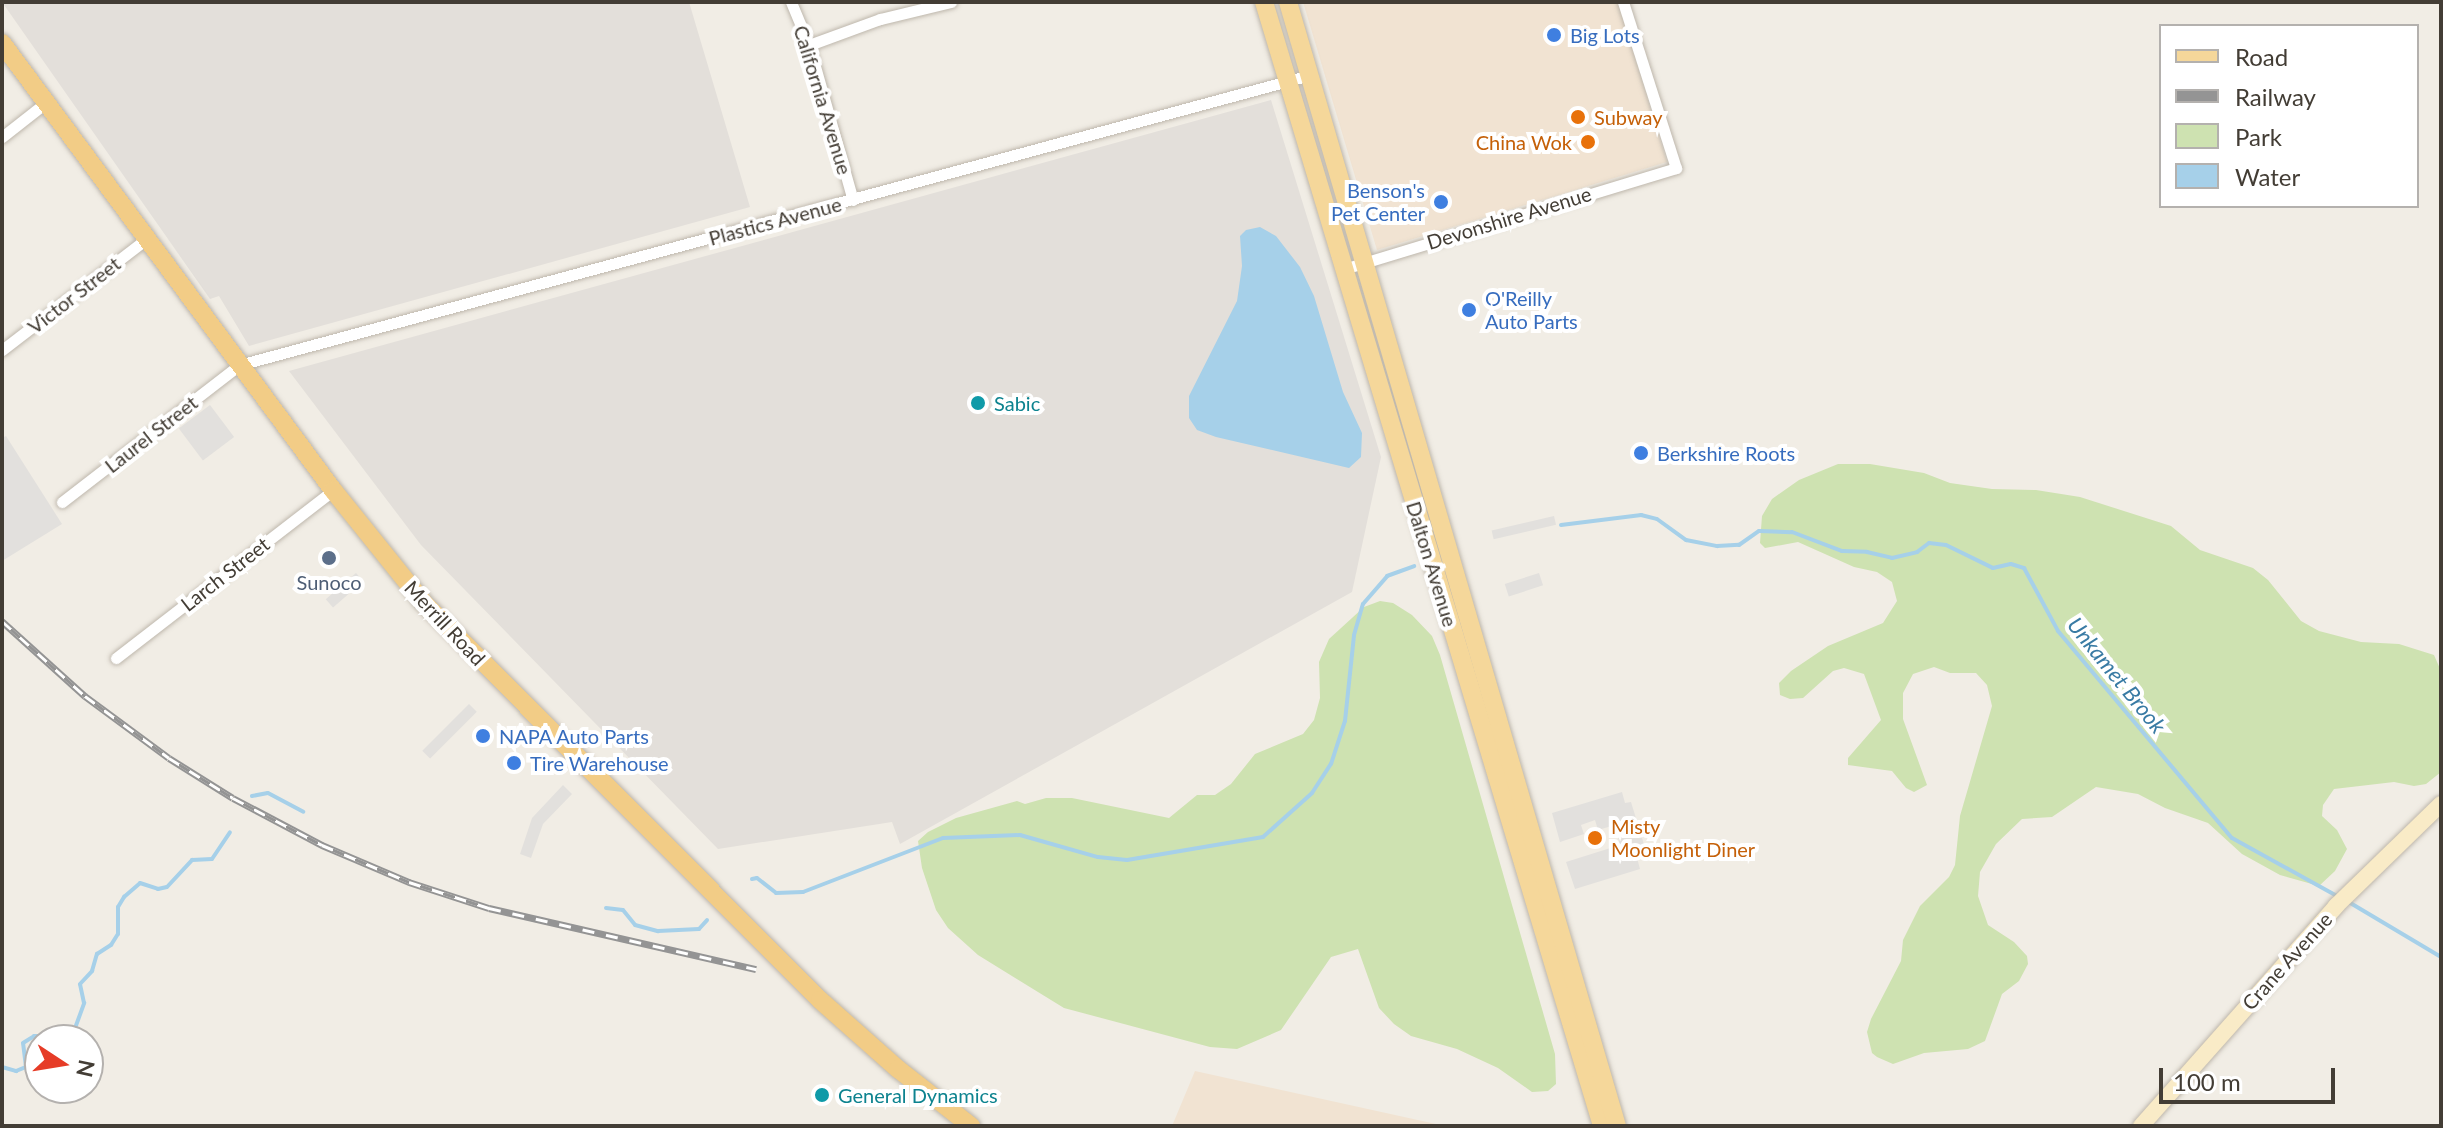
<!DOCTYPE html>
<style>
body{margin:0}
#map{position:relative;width:2443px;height:1128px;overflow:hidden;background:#f1ede5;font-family:Lato,sans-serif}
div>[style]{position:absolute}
.commercial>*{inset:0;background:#f1e3d2}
.industrial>*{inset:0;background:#e3dfda}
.green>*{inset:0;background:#cee2b1}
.parking>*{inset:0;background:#e2e0dd;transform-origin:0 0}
.water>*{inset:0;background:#a6d0e9}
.stream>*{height:4px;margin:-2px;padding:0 2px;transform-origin:2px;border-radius:2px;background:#a6d0e9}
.roads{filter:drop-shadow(0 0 2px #beb7ac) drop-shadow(0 0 2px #beb7ac)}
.minor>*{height:11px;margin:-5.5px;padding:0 5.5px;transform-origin:5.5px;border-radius:5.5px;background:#fff}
.secondary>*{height:16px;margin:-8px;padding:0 8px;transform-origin:8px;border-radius:8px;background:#f9ebc7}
.primary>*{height:18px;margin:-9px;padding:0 9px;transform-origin:9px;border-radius:9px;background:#f5d79a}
.trunk>*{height:18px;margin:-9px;padding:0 9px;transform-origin:9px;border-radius:9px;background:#f2cc86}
.rail>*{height:7px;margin-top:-3.5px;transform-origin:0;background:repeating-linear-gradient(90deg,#fff 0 12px,#949494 0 24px);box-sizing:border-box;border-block:2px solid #949494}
.dots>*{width:22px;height:22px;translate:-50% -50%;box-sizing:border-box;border:4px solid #fff;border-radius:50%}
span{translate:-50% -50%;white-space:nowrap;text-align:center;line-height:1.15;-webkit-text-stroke:8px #fff;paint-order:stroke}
.shop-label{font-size:20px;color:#366cbe}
.left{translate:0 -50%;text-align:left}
.right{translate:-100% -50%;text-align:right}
.street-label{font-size:20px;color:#433d35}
.food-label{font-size:20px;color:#c56008}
.culture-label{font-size:20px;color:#0d838f}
.service-label{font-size:20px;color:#4e5e75}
.water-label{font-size:22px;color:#397ba4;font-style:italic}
.frame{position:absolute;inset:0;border:4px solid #433d35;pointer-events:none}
.legend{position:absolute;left:2159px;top:24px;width:260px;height:184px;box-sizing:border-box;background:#fff;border:2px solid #b4b1ae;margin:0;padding:10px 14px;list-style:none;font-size:24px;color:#433d35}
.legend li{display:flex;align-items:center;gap:16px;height:40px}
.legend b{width:40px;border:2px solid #b4b1ae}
.north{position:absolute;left:24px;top:1024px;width:80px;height:80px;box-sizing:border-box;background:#fff;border:2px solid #b4b1ae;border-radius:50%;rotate:102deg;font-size:22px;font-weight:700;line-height:32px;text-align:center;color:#433d35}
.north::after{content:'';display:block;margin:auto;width:28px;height:36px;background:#e63c27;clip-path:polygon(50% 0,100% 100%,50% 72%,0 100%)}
.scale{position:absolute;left:2159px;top:1068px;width:176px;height:36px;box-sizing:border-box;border:4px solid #433d35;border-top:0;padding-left:10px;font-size:24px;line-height:28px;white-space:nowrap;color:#433d35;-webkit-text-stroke:6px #fff;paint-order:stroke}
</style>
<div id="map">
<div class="commercial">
<i style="clip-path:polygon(1303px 2px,1618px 2px,1667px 162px,1377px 250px)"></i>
<i style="clip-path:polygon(1195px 1071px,1445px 1126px,1172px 1126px)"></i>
</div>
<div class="industrial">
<i style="clip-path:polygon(2px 2px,689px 2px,750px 207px,249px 346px,219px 296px,210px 299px)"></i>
<i style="clip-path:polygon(1271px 100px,1381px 457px,1352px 592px,900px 844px,892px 822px,718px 849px,421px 545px,289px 371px)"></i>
</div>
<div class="green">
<i style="clip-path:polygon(1838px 464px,1870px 464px,1924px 473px,1950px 483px,1992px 489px,2036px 490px,2080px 497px,2171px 526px,2200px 550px,2253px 568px,2268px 580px,2301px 621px,2319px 631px,2361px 642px,2399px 644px,2434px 655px,2441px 671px,2441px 772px,2426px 784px,2414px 786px,2394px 782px,2334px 789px,2323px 805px,2322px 816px,2337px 830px,2347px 849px,2335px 871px,2319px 886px,2280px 875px,2242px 854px,2208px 823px,2165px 808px,2138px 794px,2096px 787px,2052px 817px,2022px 819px,1996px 844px,1980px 872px,1978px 896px,1988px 925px,2014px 942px,2027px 956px,2028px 964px,2019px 981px,2002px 994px,1985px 1041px,1968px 1049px,1924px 1053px,1893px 1064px,1877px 1057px,1872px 1053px,1867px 1032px,1871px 1019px,1901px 961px,1903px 940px,1920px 906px,1949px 877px,1955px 865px,1960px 816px,1992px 706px,1987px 685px,1976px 673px,1950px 673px,1934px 667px,1913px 674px,1903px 693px,1903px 719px,1927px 785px,1914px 792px,1906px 788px,1892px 771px,1848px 765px,1848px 758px,1881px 720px,1864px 674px,1844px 668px,1833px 671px,1803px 698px,1790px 699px,1780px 695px,1779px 683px,1791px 671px,1828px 646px,1883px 623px,1897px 601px,1892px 582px,1877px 572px,1854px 567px,1798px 542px,1765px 548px,1760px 543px,1762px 516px,1772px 499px,1799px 480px)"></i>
<i style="clip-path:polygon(1380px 601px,1393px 603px,1412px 615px,1432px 636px,1440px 655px,1555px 1054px,1556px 1084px,1548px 1091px,1532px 1092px,1498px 1068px,1457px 1049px,1411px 1036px,1394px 1024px,1379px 1008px,1358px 949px,1331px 957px,1281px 1030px,1237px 1049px,1210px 1047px,1064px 1008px,978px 955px,948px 928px,936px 910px,922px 868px,918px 841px,928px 832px,956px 818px,1017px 801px,1025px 804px,1046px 798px,1072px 798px,1169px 818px,1197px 795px,1215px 795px,1231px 784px,1255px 754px,1303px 734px,1314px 720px,1320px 698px,1319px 662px,1329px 639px,1364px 607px)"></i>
</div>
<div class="parking">
<i style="left:210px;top:405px;width:40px;height:39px;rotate:53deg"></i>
<i style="clip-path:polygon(6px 436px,62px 524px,2px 561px,2px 438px)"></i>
<i style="left:1554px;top:516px;width:9px;height:64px;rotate:77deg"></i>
<i style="left:356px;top:573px;width:11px;height:40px;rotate:49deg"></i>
<i style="left:1539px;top:573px;width:13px;height:36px;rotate:72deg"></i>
<i style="left:469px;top:704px;width:11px;height:66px;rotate:45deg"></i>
<i style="clip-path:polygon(563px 785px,572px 794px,543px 824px,531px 858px,520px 854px,532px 818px)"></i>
<i style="clip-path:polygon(1622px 792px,1625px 803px,1631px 802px,1646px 851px,1636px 854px,1640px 869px,1575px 889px,1566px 862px,1620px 845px,1615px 825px,1598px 830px,1595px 820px,1581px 825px,1584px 834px,1560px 842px,1552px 813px)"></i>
</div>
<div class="water">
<i style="clip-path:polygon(1260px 227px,1276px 236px,1300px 267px,1314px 296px,1343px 392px,1362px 433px,1361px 457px,1349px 468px,1216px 437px,1197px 430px,1189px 418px,1189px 396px,1237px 301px,1242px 266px,1240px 236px,1246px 230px)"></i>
</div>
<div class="stream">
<i style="left:1561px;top:525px;width:81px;rotate:-7.1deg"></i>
<i style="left:1641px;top:515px;width:16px;rotate:14deg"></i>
<i style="left:1657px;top:519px;width:36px;rotate:36deg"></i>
<i style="left:1686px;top:540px;width:32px;rotate:11deg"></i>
<i style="left:1717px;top:546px;width:22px;rotate:-3deg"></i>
<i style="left:1739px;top:545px;width:24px;rotate:-35deg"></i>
<i style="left:1759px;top:531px;width:33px;rotate:2deg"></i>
<i style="left:1792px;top:532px;width:53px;rotate:20.8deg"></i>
<i style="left:1842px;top:551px;width:25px;rotate:2deg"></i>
<i style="left:1867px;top:552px;width:26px;rotate:13deg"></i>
<i style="left:1892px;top:558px;width:26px;rotate:-13deg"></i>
<i style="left:1917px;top:552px;width:15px;rotate:-37deg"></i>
<i style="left:1929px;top:543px;width:17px;rotate:7deg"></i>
<i style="left:1946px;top:545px;width:52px;rotate:26.1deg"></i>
<i style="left:1993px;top:568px;width:18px;rotate:-13deg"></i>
<i style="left:2011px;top:564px;width:14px;rotate:17deg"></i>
<i style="left:2024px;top:568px;width:72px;rotate:61.6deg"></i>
<i style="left:2058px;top:631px;width:270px;rotate:50deg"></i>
<i style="left:2232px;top:838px;width:122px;rotate:28.9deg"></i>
<i style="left:252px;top:796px;width:16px;rotate:-11deg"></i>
<i style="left:268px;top:793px;width:40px;rotate:28deg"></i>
<i style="left:752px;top:879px;width:5px;rotate:-11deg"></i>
<i style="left:757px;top:878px;width:24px;rotate:38deg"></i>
<i style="left:776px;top:893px;width:27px;rotate:-2deg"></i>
<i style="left:803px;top:892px;width:150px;rotate:-21.1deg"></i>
<i style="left:943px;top:838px;width:77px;rotate:-2.2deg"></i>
<i style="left:1020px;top:835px;width:81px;rotate:15.8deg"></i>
<i style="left:1098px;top:857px;width:29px;rotate:6deg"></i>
<i style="left:1127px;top:860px;width:138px;rotate:-9.6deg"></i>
<i style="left:1263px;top:837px;width:66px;rotate:-41.9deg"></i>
<i style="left:1312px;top:793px;width:35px;rotate:-57deg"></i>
<i style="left:1331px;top:764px;width:45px;rotate:-72deg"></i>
<i style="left:1345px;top:721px;width:86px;rotate:-84deg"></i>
<i style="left:1354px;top:635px;width:32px;rotate:-74deg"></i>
<i style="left:1363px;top:604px;width:37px;rotate:-49deg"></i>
<i style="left:1387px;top:576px;width:29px;rotate:-20deg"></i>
<i style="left:2347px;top:901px;width:109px;rotate:30.8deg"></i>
<i style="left:606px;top:908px;width:17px;rotate:7deg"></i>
<i style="left:623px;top:910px;width:19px;rotate:51deg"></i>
<i style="left:635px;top:925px;width:24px;rotate:15deg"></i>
<i style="left:658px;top:931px;width:41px;rotate:-2.8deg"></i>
<i style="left:699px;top:929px;width:12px;rotate:-48deg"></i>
<i style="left:2px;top:1067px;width:15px;rotate:16deg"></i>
<i style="left:16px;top:1071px;width:11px;rotate:-22deg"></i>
<i style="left:26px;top:1067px;width:24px;rotate:-97deg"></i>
<i style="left:23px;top:1043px;width:13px;rotate:-32deg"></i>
<i style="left:34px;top:1036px;width:23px"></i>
<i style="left:57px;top:1036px;width:18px;rotate:-16deg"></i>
<i style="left:74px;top:1031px;width:30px;rotate:-70deg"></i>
<i style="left:84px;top:1003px;width:19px;rotate:-102deg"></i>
<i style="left:80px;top:984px;width:18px;rotate:-47deg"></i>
<i style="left:92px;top:971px;width:18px;rotate:-74deg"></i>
<i style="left:97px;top:954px;width:17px;rotate:-33deg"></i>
<i style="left:111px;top:945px;width:13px;rotate:-58deg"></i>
<i style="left:118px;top:934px;width:27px;rotate:-90deg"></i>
<i style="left:118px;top:907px;width:12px;rotate:-59deg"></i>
<i style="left:124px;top:897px;width:21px;rotate:-41deg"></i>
<i style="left:140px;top:883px;width:19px;rotate:18deg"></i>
<i style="left:158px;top:889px;width:9px;rotate:-13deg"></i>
<i style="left:167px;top:887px;width:37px;rotate:-47deg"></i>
<i style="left:192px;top:860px;width:20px;rotate:-3deg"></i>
<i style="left:212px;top:859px;width:32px;rotate:-56deg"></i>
</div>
<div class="roads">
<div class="minor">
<i style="left:791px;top:2px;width:47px;rotate:67.3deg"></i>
<i style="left:809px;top:45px;width:161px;rotate:74.2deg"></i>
<i style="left:809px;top:45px;width:76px;rotate:-20.1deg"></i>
<i style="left:880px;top:19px;width:73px;rotate:-13.5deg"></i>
<i style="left:2px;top:137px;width:53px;rotate:-38.2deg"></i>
<i style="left:1344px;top:269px;width:347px;rotate:-16.9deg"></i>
<i style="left:1676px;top:168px;width:174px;rotate:-107.7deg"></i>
<i style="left:2px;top:350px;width:180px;rotate:-37.6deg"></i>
<i style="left:62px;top:502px;width:224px;rotate:-37.7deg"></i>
<i style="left:239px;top:365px;width:1110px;rotate:-15.15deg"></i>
<i style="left:116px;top:658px;width:274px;rotate:-37.7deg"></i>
</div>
<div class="secondary">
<i style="left:2141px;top:1126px;width:294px;rotate:-48.4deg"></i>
<i style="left:2336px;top:906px;width:146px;rotate:-44.2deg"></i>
</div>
<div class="primary">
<i style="left:1264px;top:2px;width:1174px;rotate:73.26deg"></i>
<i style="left:1288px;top:2px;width:1171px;rotate:73.69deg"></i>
</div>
<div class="trunk">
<i style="left:2px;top:43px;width:556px;rotate:53.48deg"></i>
<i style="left:333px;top:490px;width:144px;rotate:51.2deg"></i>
<i style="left:423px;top:602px;width:562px;rotate:45.07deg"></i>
<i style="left:820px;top:1000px;width:104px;rotate:41.5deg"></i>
<i style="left:898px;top:1069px;width:93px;rotate:38deg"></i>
</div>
</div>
<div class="rail">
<i style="left:2px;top:621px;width:112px;rotate:42.1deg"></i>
<i style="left:85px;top:696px;width:104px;rotate:36.4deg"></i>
<i style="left:169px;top:758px;width:75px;rotate:32deg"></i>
<i style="left:233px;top:798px;width:101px;rotate:27.8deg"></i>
<i style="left:322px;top:845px;width:95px;rotate:23deg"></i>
<i style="left:409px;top:882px;width:84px;rotate:18deg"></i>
<i style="left:489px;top:908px;width:274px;rotate:12.9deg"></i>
</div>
<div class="dots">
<i style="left:1554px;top:35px;background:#3f7fe0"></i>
<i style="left:1578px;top:117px;background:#e8710a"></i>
<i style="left:1588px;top:142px;background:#e8710a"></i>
<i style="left:1441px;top:202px;background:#3f7fe0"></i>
<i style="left:1469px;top:310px;background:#3f7fe0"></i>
<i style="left:978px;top:403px;background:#0f9aa8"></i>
<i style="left:1641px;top:453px;background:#3f7fe0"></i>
<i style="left:329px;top:558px;background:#5c6f8a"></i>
<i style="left:483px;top:736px;background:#3f7fe0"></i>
<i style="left:514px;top:763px;background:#3f7fe0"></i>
<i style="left:1595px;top:838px;background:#e8710a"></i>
<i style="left:822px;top:1095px;background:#0f9aa8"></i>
</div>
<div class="shop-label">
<span class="left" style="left:1570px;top:35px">Big Lots</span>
<span class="right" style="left:1425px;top:202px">Benson's<br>Pet Center</span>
<span class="left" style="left:1485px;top:310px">O'Reilly<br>Auto Parts</span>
<span class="left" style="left:1657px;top:453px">Berkshire Roots</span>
<span class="left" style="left:499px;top:736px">NAPA Auto Parts</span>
<span class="left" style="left:530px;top:763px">Tire Warehouse</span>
</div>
<div class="street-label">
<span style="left:823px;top:100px;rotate:73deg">California Avenue</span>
<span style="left:1509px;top:218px;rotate:-17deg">Devonshire Avenue</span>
<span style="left:775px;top:221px;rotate:-15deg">Plastics Avenue</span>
<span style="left:74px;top:295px;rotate:-38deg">Victor Street</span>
<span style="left:151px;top:434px;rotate:-38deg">Laurel Street</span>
<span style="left:1432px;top:564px;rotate:73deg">Dalton Avenue</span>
<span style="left:225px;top:574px;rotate:-38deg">Larch Street</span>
<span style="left:445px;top:623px;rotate:47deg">Merrill Road</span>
<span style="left:2287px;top:961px;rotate:-48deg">Crane Avenue</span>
</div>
<div class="food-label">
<span class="left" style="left:1594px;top:117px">Subway</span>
<span class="right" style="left:1572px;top:142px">China Wok</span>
<span class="left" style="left:1611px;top:838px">Misty<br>Moonlight Diner</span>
</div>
<div class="culture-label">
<span class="left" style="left:994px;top:403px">Sabic</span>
<span class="left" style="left:838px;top:1095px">General Dynamics</span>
</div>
<div class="service-label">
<span style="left:329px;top:582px">Sunoco</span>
</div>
<div class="water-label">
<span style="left:2117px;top:675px;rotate:51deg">Unkamet Brook</span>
</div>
<div class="frame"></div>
<ul class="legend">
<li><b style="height:10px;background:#f5d79a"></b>Road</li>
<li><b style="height:10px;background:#949494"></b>Railway</li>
<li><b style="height:22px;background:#cee2b1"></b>Park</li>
<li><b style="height:22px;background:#a6d0e9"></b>Water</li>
</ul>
<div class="north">N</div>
<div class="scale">100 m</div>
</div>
